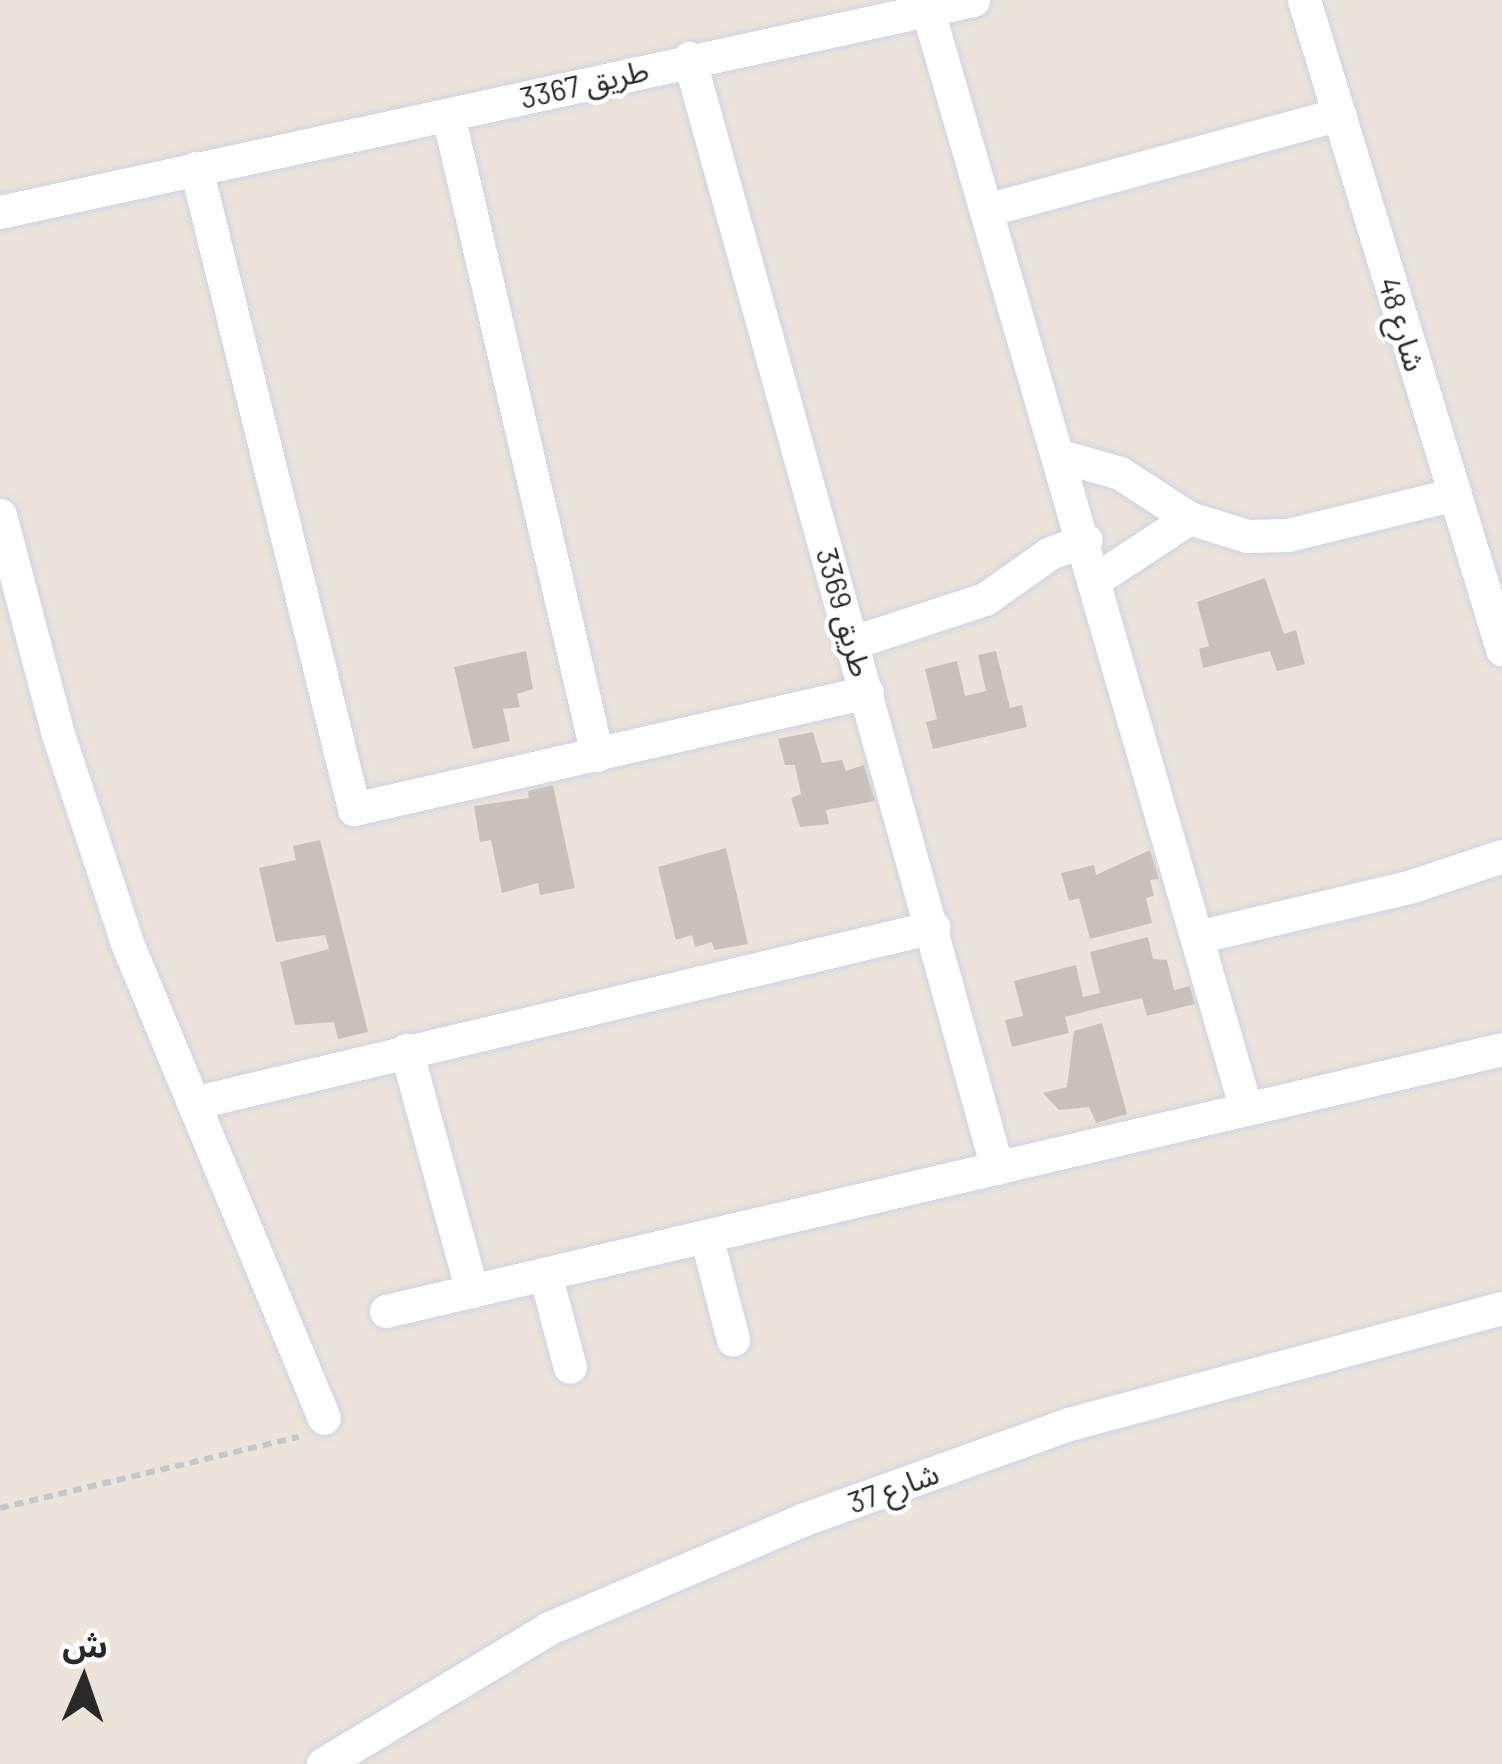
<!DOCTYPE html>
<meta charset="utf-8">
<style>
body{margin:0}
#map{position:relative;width:1502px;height:1764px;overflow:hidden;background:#ece4da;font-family:Barlow,"Noto Sans Arabic",sans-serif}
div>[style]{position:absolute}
.building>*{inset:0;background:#c7c1ba}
.path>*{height:6px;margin-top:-3px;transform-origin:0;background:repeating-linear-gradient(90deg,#c7c7c7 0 9px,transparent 0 15px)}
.roads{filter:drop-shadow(0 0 3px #cfd3e3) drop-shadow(0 0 3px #cfd3e3)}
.minor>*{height:33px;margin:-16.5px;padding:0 16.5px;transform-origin:16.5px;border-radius:16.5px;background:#fff}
span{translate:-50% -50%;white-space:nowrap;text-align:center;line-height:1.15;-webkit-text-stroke:9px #fff;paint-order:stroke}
.street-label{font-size:30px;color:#292929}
.north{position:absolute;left:24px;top:1620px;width:120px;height:120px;-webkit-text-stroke:9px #fff;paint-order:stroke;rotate:2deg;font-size:33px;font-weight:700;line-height:48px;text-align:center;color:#292929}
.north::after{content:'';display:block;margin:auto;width:42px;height:54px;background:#292929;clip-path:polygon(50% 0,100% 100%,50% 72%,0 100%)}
</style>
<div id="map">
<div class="building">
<i style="clip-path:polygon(1265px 578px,1284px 634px,1296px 630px,1305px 664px,1277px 671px,1270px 651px,1203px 668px,1199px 649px,1209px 646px,1197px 602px)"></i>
<i style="clip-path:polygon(526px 651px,533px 689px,517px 694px,520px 707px,503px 709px,510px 741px,473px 749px,454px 667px)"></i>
<i style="clip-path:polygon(996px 651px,1010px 708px,1022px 705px,1027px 727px,933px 749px,926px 722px,937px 719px,925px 669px,957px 661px,965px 696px,986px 691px,978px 655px)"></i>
<i style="clip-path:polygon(813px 732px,822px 763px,842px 760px,846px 771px,864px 765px,875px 801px,826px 810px,829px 824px,800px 827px,791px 798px,801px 794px,795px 765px,785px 765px,778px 739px)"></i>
<i style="clip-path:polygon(553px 785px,575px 888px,540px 895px,538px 883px,502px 893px,491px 840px,480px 842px,474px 806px,529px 798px,528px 791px)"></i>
<i style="clip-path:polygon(320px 840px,368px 1032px,338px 1039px,334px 1022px,295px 1025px,280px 962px,329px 949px,325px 935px,276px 942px,259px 868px,296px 860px,293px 846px)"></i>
<i style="clip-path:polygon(726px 848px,748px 944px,714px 950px,712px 942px,695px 947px,692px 935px,676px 940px,658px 867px)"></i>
<i style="clip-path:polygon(1150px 850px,1159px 879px,1150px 880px,1154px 896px,1146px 898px,1152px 923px,1090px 939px,1079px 898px,1069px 901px,1061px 873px,1094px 865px,1096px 875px)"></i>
<i style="clip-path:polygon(1148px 937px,1153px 959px,1167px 960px,1174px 990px,1190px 986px,1195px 1004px,1147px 1016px,1142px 998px,1103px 1007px,1065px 1017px,1069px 1033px,1012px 1047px,1005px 1020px,1023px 1016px,1014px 981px,1076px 965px,1083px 997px,1100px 993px,1090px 952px)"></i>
<i style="clip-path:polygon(1102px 1023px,1127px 1114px,1096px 1123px,1089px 1107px,1059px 1110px,1043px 1093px,1067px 1087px,1074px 1031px)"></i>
</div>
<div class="path">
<i style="left:0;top:1508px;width:307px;rotate:-13.4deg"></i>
</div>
<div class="roads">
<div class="minor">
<i style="left:1304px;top:0;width:679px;rotate:73.03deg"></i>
<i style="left:928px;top:11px;width:1143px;rotate:73.85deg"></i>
<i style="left:689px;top:58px;width:1152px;rotate:74.49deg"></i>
<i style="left:448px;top:115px;width:657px;rotate:76.89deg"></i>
<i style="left:196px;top:168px;width:660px;rotate:76.15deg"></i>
<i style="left:354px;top:809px;width:526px;rotate:-12.85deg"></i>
<i style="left:990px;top:209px;width:362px;rotate:-15.2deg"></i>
<i style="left:0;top:212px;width:996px;rotate:-12.29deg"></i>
<i style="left:1061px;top:456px;width:61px;rotate:16.1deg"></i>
<i style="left:1120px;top:473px;width:82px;rotate:33.1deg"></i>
<i style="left:1189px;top:518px;width:61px;rotate:17.2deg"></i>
<i style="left:1247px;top:536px;width:41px;rotate:-1.4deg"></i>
<i style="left:1288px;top:535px;width:172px;rotate:-13.8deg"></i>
<i style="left:0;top:515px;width:223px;rotate:75.2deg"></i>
<i style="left:57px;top:731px;width:223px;rotate:71.7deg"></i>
<i style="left:127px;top:943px;width:514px;rotate:67.47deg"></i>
<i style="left:1098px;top:578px;width:109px;rotate:-33.4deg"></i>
<i style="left:854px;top:642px;width:138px;rotate:-18.2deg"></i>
<i style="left:985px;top:599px;width:80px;rotate:-35.3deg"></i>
<i style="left:1050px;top:553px;width:38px;rotate:-20deg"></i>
<i style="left:1201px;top:936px;width:217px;rotate:-13.3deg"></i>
<i style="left:1412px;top:886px;width:95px;rotate:-18.4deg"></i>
<i style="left:406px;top:1050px;width:250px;rotate:74.7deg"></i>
<i style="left:197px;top:1102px;width:757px;rotate:-13.37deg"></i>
<i style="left:706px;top:1236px;width:107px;rotate:75.4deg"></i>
<i style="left:545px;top:1274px;width:96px;rotate:75deg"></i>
<i style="left:386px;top:1311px;width:1146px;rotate:-13.21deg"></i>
<i style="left:323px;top:1764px;width:264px;rotate:-31deg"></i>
<i style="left:549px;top:1628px;width:275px;rotate:-23.1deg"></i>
<i style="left:802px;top:1520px;width:284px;rotate:-19.8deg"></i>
<i style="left:1069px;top:1424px;width:448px;rotate:-15deg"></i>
</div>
</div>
<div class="street-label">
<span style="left:584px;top:83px;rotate:-13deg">طريق 3367</span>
<span style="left:1403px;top:324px;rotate:73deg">شارع 48</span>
<span style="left:845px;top:612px;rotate:74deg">طريق 3369</span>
<span style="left:893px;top:1487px;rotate:-20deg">شارع 37</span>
</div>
<div class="north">ش</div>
</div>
